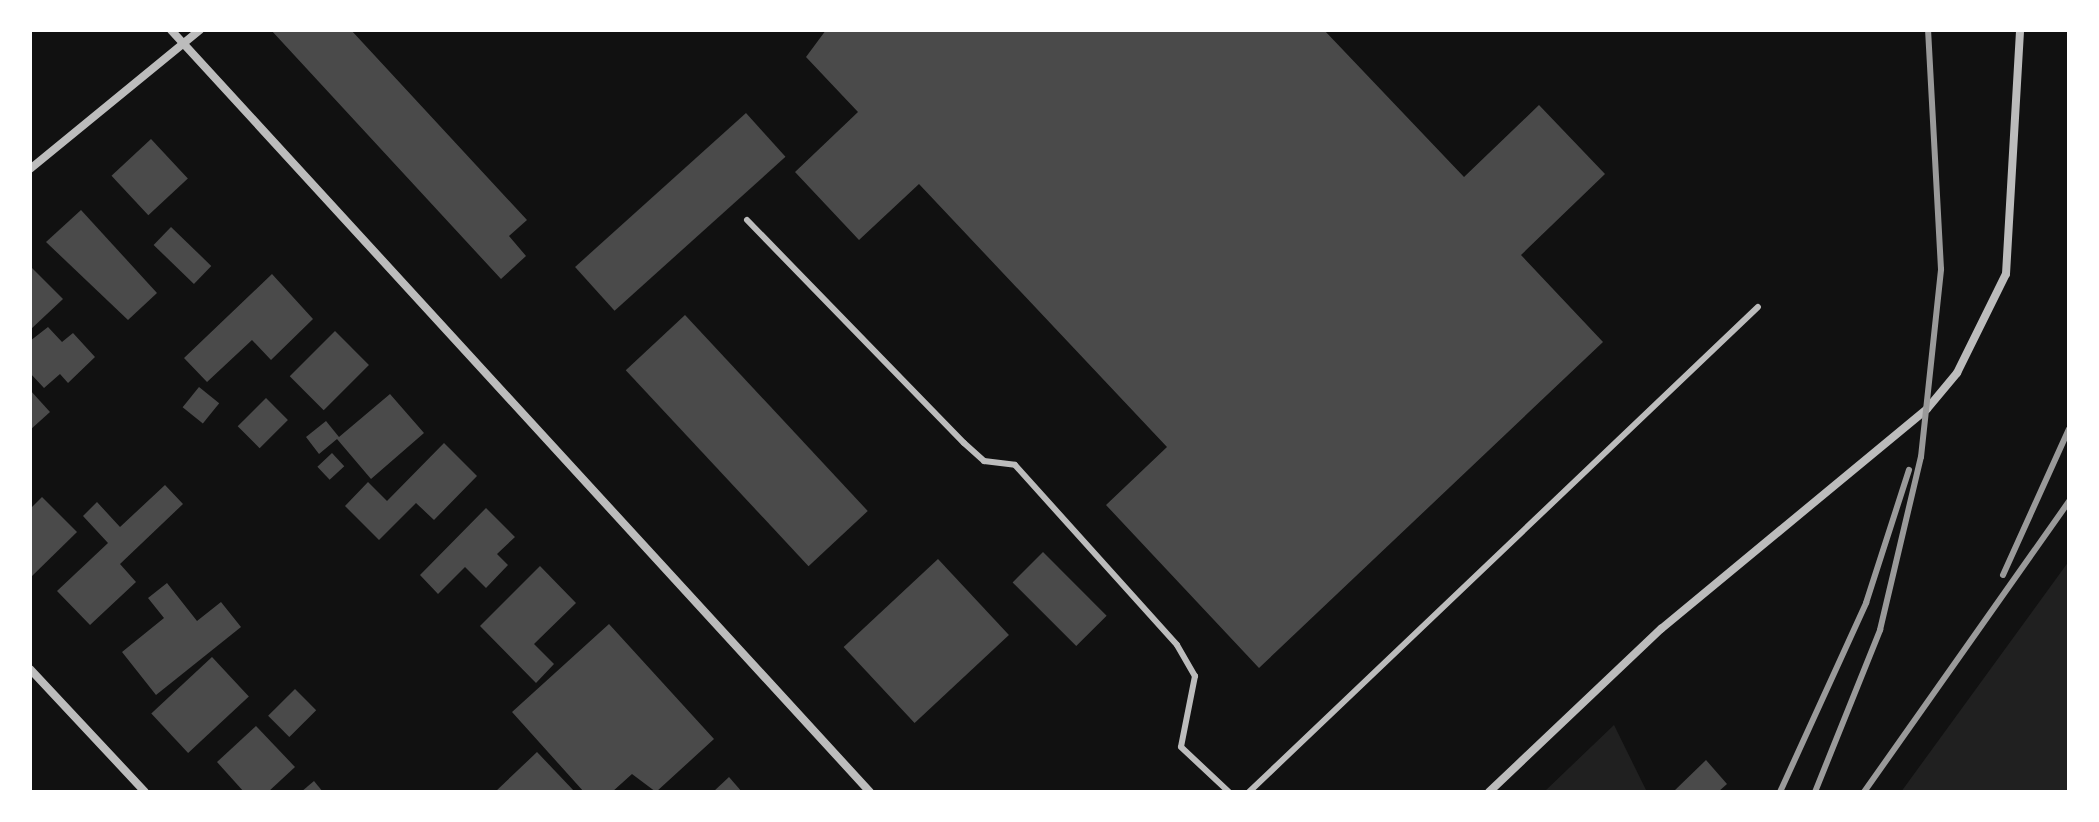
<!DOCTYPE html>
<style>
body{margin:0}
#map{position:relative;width:2099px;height:822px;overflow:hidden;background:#111;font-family:"Fira Sans",sans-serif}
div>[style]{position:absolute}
.green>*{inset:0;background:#202020}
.building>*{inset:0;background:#4a4a4a;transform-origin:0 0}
.service>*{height:6px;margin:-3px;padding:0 3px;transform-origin:3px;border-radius:3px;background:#bcbcbc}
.minor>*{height:8px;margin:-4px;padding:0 4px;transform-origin:4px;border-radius:4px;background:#bcbcbc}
.rail>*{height:6px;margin:-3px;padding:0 3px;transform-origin:3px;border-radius:3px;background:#9a9a9a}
span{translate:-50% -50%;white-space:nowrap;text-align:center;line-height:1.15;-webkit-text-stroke:7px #fff;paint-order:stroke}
.frame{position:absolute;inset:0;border:32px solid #fff;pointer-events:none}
</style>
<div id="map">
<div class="green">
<i style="clip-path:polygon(2069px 561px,2069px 792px,1901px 792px)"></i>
<i style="clip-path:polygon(1614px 725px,1647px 792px,1544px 792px)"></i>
</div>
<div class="building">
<i style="clip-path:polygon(271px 30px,351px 30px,527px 220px,509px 236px,526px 256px,501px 279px)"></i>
<i style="clip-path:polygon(826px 30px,1324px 30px,1464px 177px,1539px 105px,1605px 174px,1521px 255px,1603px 342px,1259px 668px,1106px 505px,1167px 447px,919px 184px,859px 240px,795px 172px,858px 112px,806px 57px)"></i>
<i style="left:746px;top:113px;width:59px;height:230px;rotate:48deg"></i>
<i style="left:151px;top:139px;width:54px;height:54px;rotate:47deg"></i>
<i style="clip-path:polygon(81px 210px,157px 293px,128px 320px,46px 242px)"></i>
<i style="left:171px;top:227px;width:56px;height:25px;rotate:44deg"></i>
<i style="clip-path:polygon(30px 266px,63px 299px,30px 330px)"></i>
<i style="clip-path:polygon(272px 274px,313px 319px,271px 360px,252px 340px,207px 382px,184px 358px)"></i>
<i style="left:685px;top:315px;width:268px;height:81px;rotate:47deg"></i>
<i style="clip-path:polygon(48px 327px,62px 342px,73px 333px,95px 357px,68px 383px,60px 374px,44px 388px,30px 373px,30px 341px)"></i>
<i style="left:335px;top:331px;width:48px;height:64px;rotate:45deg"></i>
<i style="left:199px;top:387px;width:26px;height:26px;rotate:39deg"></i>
<i style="clip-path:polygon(30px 390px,50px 412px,30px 430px)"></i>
<i style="clip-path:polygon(390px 394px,424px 433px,371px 479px,337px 439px,319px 454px,306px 437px,326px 421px,339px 437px)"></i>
<i style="left:266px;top:398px;width:31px;height:40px;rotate:45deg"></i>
<i style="clip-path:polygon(444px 443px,477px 476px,434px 520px,416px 503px,379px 540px,345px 506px,368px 482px,387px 501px)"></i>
<i style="left:332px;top:453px;width:18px;height:20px;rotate:47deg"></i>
<i style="clip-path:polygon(165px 485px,183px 504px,120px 564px,136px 582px,90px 625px,57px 591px,108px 543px,83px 516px,97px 502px,120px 527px)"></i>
<i style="clip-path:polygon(42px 497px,77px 532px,30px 578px,30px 509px)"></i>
<i style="clip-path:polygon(486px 508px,515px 537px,497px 554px,508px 565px,486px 588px,465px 567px,438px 594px,420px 575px)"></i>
<i style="left:1043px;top:552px;width:90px;height:43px;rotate:45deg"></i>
<i style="left:938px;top:559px;width:104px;height:129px;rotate:47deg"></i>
<i style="clip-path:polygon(540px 566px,576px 603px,534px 644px,554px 664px,536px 683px,480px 626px)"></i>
<i style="clip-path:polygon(167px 583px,197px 621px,221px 602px,241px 627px,156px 695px,122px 652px,164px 618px,148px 598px)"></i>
<i style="clip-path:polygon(609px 624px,714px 739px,656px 792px,632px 774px,612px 792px,584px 792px,512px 712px)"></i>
<i style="left:212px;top:657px;width:54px;height:83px;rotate:47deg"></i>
<i style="left:295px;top:689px;width:30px;height:38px;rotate:45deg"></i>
<i style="clip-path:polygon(256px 726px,295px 767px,268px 792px,244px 792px,217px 762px)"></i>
<i style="clip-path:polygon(537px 752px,575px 792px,495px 792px)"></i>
<i style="clip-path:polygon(1706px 760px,1727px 784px,1718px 792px,1673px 792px)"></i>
<i style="clip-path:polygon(729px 777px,742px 792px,713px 792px)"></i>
<i style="clip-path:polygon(314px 781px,323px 792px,301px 792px)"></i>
</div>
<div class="service">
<i style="left:747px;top:220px;width:311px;rotate:45.8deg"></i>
<i style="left:964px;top:443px;width:27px;rotate:42deg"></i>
<i style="left:984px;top:461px;width:31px;rotate:7deg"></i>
<i style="left:1015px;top:465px;width:242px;rotate:48deg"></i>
<i style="left:1177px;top:645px;width:36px;rotate:60deg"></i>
<i style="left:1195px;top:676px;width:72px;rotate:101.2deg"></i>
<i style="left:1181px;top:747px;width:66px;rotate:43.2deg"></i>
<i style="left:1249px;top:792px;width:703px;rotate:-43.62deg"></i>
</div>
<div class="minor">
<i style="left:171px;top:30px;width:1034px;rotate:47.47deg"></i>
<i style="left:30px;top:169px;width:220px;rotate:-39.3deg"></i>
<i style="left:30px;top:669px;width:168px;rotate:46.9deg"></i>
<i style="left:1489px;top:792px;width:237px;rotate:-43.5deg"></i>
<i style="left:1661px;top:629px;width:345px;rotate:-39.6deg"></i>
<i style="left:1927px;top:409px;width:47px;rotate:-50.2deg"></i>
<i style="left:1957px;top:373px;width:110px;rotate:-63.7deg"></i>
<i style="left:2006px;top:274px;width:244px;rotate:-86.7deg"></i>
</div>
<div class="rail">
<i style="left:2003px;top:575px;width:160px;rotate:-65.7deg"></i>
<i style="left:1780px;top:792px;width:208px;rotate:-65.5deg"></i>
<i style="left:1866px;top:603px;width:140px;rotate:-72.1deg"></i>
<i style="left:1815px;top:792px;width:175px;rotate:-68.1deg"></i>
<i style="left:1880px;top:630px;width:178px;rotate:-76.7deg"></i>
<i style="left:1921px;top:457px;width:189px;rotate:-83.9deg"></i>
<i style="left:1941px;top:269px;width:239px;rotate:-93.1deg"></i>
<i style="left:1864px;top:792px;width:356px;rotate:-54.8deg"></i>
</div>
<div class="frame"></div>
</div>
